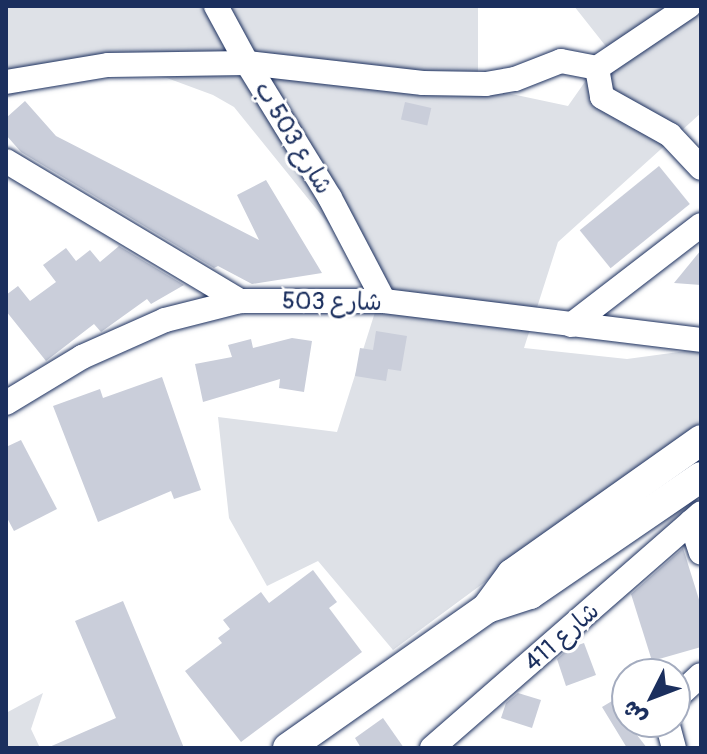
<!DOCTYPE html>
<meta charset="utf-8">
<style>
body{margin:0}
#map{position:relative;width:707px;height:754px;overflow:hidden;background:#fff;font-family:Pangolin,"Playpen Sans Arabic",sans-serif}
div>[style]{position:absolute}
.green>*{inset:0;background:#dee1e7}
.building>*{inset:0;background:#caceda;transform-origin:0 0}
.roads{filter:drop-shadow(0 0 2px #1b2f5e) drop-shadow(0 0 2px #1b2f5e)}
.minor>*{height:24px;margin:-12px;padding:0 12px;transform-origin:12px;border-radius:12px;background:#fff}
.major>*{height:30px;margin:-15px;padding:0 15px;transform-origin:15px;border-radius:15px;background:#fff}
span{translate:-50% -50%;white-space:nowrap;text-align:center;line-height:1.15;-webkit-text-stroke:6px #fff;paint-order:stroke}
.street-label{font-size:24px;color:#1b2f5e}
.frame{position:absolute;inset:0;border:8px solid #1b2f5e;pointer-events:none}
.north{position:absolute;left:611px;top:658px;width:80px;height:80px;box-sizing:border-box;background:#fff;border:2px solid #a4acbf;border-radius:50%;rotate:228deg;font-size:22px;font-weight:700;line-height:32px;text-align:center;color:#1b2f5e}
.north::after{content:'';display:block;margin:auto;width:28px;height:36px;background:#1b2f5e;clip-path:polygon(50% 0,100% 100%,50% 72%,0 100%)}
</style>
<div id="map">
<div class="green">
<i style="clip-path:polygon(6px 6px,478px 6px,478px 87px,568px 106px,608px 49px,574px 6px,701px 6px,701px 113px,558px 242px,524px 348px,627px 359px,701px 349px,701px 422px,393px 650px,318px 561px,267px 586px,229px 518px,218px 417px,337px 432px,382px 290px,234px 107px,213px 95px,167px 78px,119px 72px,48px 84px,6px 98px)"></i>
<i style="clip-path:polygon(43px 693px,31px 729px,40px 748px,6px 748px,6px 713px)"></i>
</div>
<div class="building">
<i style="clip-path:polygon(25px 101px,56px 136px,259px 240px,237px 195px,266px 180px,322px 273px,252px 284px,218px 266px,214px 268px,21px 152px,6px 135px,6px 118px)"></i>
<i style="left:405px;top:102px;width:27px;height:18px;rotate:13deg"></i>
<i style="left:659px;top:166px;width:49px;height:102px;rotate:51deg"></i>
<i style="clip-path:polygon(119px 246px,184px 285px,151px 304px,147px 299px,101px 332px,94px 324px,46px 361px,6px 311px,6px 295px,18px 286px,30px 301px,56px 282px,43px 265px,66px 248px,76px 261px,90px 250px,100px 262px)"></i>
<i style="clip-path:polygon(701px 250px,701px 285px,674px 283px)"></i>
<i style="clip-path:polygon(376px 331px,407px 336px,401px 371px,388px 369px,386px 381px,355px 376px,360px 348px,373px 350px)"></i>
<i style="clip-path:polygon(292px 338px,312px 341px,304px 392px,279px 388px,280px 379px,203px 402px,195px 364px,232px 357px,228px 345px,251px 339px,253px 348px)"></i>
<i style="clip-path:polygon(162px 377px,201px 490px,174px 499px,171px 491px,98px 522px,53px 406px,100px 389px,103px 398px)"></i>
<i style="clip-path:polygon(21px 440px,57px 509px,14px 531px,6px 516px,6px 447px)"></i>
<i style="clip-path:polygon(683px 548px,701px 606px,701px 647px,652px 661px,631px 594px)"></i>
<i style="clip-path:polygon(313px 570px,337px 602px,329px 608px,362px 652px,241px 742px,185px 671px,222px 643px,218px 638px,230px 629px,223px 620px,261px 592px,269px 603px)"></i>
<i style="clip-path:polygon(123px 601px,184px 748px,47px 748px,116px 718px,75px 621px)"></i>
<i style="clip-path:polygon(584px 643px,596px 675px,566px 686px,557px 659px,569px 648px)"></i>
<i style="clip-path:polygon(518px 693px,541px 700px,532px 728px,501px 718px,506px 703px)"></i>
<i style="clip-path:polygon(612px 701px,616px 707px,627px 701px,627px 722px,647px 748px,627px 748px,602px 707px)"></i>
<i style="clip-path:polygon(383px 718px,404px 748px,361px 748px,355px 738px)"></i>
</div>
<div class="roads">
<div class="minor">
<i style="left:216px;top:6px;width:65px;rotate:61.5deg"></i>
<i style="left:247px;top:63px;width:177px;rotate:6.5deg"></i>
<i style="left:423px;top:83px;width:63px;rotate:0.9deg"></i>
<i style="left:486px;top:84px;width:29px;rotate:-10deg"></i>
<i style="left:515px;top:79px;width:49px;rotate:-21.4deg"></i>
<i style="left:561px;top:61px;width:37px;rotate:11deg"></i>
<i style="left:597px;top:68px;width:111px;rotate:-34deg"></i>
<i style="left:597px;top:68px;width:29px;rotate:80deg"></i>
<i style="left:602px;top:97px;width:78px;rotate:29.2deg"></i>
<i style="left:670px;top:135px;width:45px;rotate:46.8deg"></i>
<i style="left:6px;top:82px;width:103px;rotate:-9.5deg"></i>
<i style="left:108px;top:65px;width:139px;rotate:-0.8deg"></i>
<i style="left:247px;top:63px;width:158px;rotate:58.4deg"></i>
<i style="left:330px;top:198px;width:116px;rotate:62.3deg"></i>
<i style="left:6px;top:161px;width:273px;rotate:30.9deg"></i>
<i style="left:571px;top:325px;width:164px;rotate:-37.6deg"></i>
<i style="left:6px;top:403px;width:89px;rotate:-31.2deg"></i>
<i style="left:82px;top:357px;width:91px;rotate:-24deg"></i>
<i style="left:165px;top:320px;width:77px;rotate:-14.2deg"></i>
<i style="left:240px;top:301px;width:144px"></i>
<i style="left:384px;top:301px;width:319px;rotate:7deg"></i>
<i style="left:691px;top:522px;width:32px;rotate:72deg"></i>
<i style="left:675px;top:699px;width:35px;rotate:-43deg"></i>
<i style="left:667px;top:722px;width:27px;rotate:75deg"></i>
<i style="left:432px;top:748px;width:357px;rotate:-41.1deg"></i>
</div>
<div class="major">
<i style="left:487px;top:608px;width:42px;rotate:-53.7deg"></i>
<i style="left:512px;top:574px;width:232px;rotate:-35.3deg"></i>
<i style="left:288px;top:748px;width:243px;rotate:-35.1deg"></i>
<i style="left:487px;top:608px;width:45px;rotate:-18deg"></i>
<i style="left:530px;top:594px;width:207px;rotate:-34.4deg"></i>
</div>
</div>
<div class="street-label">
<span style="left:293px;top:138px;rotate:59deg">شارع 503 ب</span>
<span style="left:332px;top:302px;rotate:1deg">شارع 503</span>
<span style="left:562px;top:637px;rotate:-41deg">شارع 411</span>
</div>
<div class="frame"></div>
<div class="north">ش</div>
</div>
